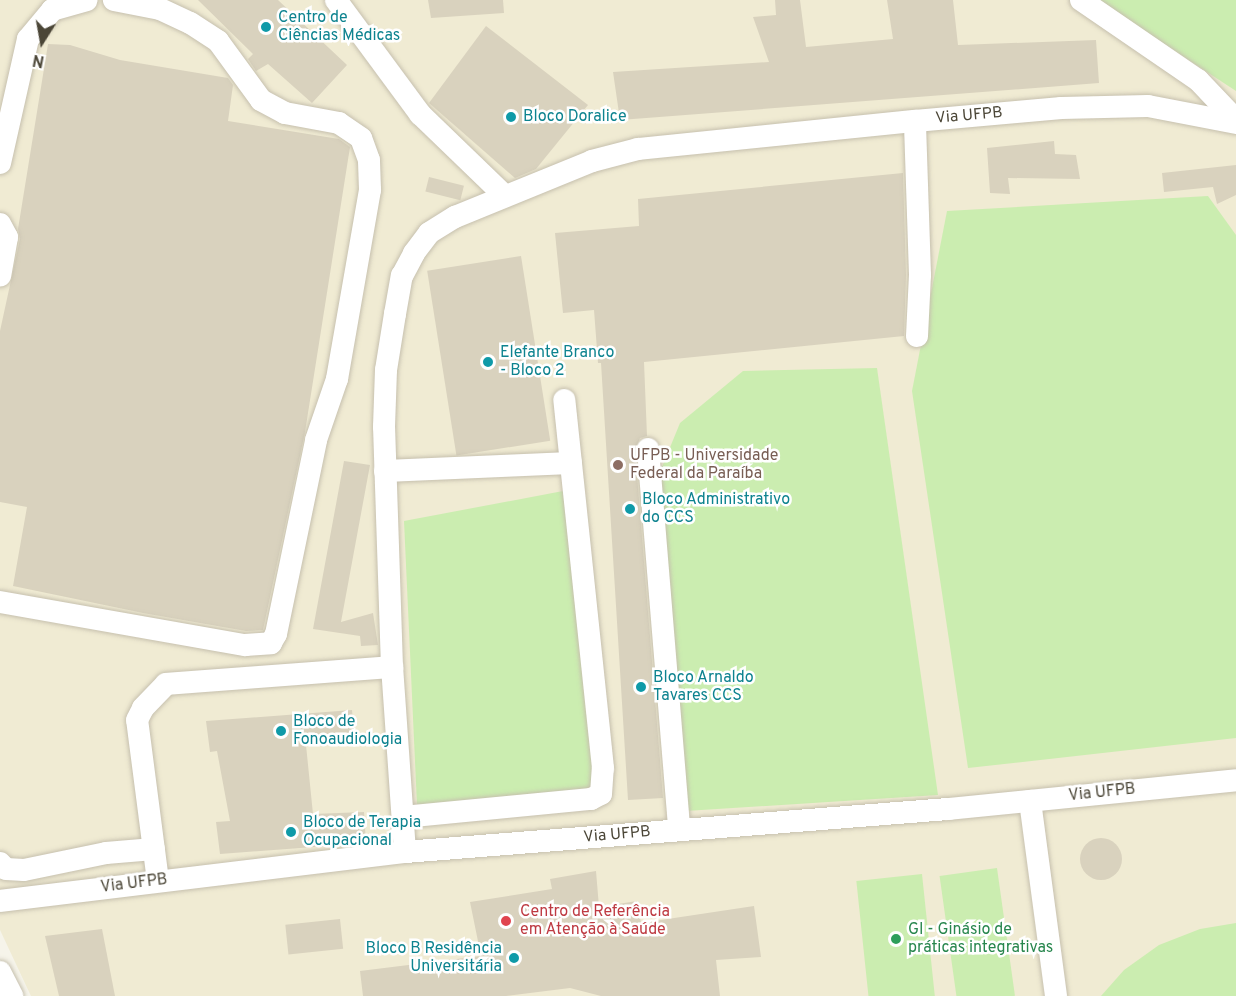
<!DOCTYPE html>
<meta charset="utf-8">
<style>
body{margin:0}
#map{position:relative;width:1236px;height:996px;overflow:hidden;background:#f6f4ea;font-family:Overpass,sans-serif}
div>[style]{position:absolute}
.education>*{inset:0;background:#f0ebd3}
.green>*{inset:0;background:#cbedb0;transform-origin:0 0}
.building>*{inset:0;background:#d9d2be;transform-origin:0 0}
.round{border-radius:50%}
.roads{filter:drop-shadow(0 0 2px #c6c0ae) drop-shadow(0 0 2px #c6c0ae)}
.minor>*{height:22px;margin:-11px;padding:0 11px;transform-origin:11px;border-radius:11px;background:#fff}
.dots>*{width:16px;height:16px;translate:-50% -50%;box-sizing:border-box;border:3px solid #fff;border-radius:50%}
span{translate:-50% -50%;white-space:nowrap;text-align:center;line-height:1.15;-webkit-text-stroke:5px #fff;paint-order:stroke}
.culture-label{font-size:16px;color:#0d838f}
.left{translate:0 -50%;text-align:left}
.right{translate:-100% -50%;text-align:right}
.street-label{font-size:16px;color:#4b4637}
.education-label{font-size:16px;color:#785e54}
.health-label{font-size:16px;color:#be3a42}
.leisure-label{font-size:16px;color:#27864d}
.north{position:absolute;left:12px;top:12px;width:60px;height:60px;-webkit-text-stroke:4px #fff;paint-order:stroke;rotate:191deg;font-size:16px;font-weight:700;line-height:24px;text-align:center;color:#4b4637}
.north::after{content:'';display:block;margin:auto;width:21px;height:27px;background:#4b4637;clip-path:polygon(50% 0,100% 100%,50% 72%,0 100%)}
</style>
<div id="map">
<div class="education">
<i style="clip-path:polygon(0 0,1236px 0,1236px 996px,31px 996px,0 930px)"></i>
</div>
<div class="green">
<i style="clip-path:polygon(1097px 0,1236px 0,1236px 91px)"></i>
<i style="clip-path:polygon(1208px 196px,1236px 235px,1236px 738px,968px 768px,912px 391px,947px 211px)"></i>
<i style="clip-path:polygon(877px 368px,938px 795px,686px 811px,655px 484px,680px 423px,743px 371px)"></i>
<i style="clip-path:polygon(563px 491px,601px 790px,417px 805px,404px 521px)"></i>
<i style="left:997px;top:868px;width:129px;height:58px;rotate:82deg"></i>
<i style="left:922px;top:874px;width:123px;height:66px;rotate:84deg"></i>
<i style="clip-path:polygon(1236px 923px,1236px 996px,1101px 996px,1124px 970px,1159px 945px,1200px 929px)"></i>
</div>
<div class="building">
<i style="clip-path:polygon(198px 0,278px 0,347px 65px,312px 103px,268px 64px,256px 71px,248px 59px,253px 54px)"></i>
<i style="clip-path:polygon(428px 0,503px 0,504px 13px,431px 18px)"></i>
<i style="clip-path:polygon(775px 0,800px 0,806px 47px,893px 39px,887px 0,953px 0,958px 45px,1096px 40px,1099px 83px,620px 120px,613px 72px,769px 62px,753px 17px,776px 15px)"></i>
<i style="clip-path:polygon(486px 26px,588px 105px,536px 169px,515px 178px,429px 103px)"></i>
<i style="clip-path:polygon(48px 44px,70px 45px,120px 60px,228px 78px,233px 85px,228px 121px,339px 139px,350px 147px,305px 432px,263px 630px,246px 631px,143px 613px,13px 586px,27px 507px,0 502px,0 331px,20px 239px,18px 229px)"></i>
<i style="clip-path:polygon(1054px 141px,1055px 154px,1076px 155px,1080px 179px,1008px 178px,1010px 194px,990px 193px,987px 148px)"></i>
<i style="clip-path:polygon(1236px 165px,1236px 195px,1217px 204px,1213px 187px,1164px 192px,1162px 173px)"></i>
<i style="clip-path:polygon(903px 173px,906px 275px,904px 336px,644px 362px,647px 436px,640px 438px,635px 450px,663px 798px,628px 800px,601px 363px,598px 363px,594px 310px,563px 313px,555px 233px,639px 226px,638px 199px)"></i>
<i style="left:429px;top:177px;width:36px;height:15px;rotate:14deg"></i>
<i style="left:521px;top:256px;width:187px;height:95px;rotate:81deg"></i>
<i style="clip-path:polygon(344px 461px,370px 465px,341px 622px,373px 613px,378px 645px,361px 646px,360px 636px,313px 629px)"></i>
<i style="clip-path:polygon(352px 710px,355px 741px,306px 745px,313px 814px,364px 812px,366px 843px,220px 854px,216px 822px,230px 821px,217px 751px,210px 752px,206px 721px)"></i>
<i class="round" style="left:1080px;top:838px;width:42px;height:42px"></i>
<i style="clip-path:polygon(596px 871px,599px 907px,637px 901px,641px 923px,754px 906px,761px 957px,716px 960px,720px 996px,601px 996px,570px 988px,506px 996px,363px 996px,360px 971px,481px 956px,470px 902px,552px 889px,550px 879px)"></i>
<i style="left:340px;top:919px;width:30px;height:55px;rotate:84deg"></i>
<i style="clip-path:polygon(102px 929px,115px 996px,59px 996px,45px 936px)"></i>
</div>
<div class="roads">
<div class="minor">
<i style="left:336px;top:0;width:142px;rotate:53.6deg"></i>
<i style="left:420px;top:114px;width:117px;rotate:44deg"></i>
<i style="left:1081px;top:0;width:142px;rotate:34.4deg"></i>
<i style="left:1198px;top:80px;width:55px;rotate:46.5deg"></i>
<i style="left:0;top:163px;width:127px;rotate:-77.3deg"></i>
<i style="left:28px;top:39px;width:38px;rotate:-50deg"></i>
<i style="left:52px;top:10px;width:36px;rotate:-16deg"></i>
<i style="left:0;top:224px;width:15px;rotate:62deg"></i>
<i style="left:7px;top:237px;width:39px;rotate:100deg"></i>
<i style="left:917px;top:336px;width:61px;rotate:-87.2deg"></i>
<i style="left:920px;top:275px;width:154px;rotate:-91.9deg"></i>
<i style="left:915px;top:121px;width:147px;rotate:-5.1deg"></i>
<i style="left:1061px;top:108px;width:87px;rotate:-1.3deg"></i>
<i style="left:1148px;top:106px;width:90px;rotate:10.9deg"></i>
<i style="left:648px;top:449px;width:382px;rotate:85.3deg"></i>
<i style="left:385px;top:471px;width:186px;rotate:-2.5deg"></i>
<i style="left:0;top:602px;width:249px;rotate:10deg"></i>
<i style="left:245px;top:645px;width:26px;rotate:-4deg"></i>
<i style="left:271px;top:643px;width:10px;rotate:-61deg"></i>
<i style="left:276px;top:634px;width:198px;rotate:-78.3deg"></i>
<i style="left:316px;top:440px;width:65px;rotate:-71deg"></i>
<i style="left:337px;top:379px;width:192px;rotate:-80.1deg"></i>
<i style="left:370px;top:190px;width:30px;rotate:-92deg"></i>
<i style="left:369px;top:160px;width:23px;rotate:-110deg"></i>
<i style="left:361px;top:138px;width:27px;rotate:-146deg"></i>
<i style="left:339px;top:123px;width:55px;rotate:-169.5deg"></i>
<i style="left:285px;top:113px;width:27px;rotate:-152deg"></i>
<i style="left:261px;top:100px;width:73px;rotate:-126.1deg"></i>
<i style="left:218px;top:41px;width:33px;rotate:-147deg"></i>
<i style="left:190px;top:23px;width:33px;rotate:-155deg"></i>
<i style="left:160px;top:9px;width:47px;rotate:-168.9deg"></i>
<i style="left:1030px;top:801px;width:197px;rotate:82.4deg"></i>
<i style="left:403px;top:817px;width:189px;rotate:-5.5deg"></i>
<i style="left:591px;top:799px;width:11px;rotate:-27deg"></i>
<i style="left:601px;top:794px;width:26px;rotate:-86deg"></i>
<i style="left:603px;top:768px;width:370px;rotate:-96deg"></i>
<i style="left:405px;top:852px;width:185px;rotate:-94deg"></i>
<i style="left:392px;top:667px;width:240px;rotate:-91.9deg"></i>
<i style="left:384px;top:427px;width:57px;rotate:-88deg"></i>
<i style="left:386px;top:370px;width:57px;rotate:-80.9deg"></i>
<i style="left:395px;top:314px;width:39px;rotate:-80deg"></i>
<i style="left:402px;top:276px;width:26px;rotate:-62deg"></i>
<i style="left:414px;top:253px;width:25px;rotate:-53deg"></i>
<i style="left:429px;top:233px;width:31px;rotate:-32deg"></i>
<i style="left:455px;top:217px;width:148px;rotate:-22.2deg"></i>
<i style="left:592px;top:161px;width:48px;rotate:-14.6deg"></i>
<i style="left:638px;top:149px;width:278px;rotate:-5.8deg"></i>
<i style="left:0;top:863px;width:8px;rotate:45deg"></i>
<i style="left:6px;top:869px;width:18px;rotate:3deg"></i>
<i style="left:24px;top:870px;width:84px;rotate:-11.7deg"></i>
<i style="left:106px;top:853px;width:48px;rotate:-4.8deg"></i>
<i style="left:158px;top:881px;width:162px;rotate:-97.4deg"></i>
<i style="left:137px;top:720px;width:13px;rotate:-63deg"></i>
<i style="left:143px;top:708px;width:33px;rotate:-46deg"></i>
<i style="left:166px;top:684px;width:227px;rotate:-4.3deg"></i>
<i style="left:0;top:901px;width:408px;rotate:-6.9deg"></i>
<i style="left:405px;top:852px;width:545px;rotate:-4.53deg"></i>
<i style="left:948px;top:809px;width:289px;rotate:-5.7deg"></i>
<i style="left:0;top:972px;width:27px;rotate:63deg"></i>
</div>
</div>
<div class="dots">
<i style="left:266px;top:27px;background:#0f9aa8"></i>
<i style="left:511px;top:117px;background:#0f9aa8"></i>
<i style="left:488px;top:362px;background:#0f9aa8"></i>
<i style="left:618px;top:465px;background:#8d6e63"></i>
<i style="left:630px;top:509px;background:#0f9aa8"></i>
<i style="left:641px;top:687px;background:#0f9aa8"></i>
<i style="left:281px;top:731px;background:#0f9aa8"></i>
<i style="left:291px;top:832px;background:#0f9aa8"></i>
<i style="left:506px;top:921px;background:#e0444e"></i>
<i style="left:896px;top:939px;background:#2e9e5b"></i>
<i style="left:514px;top:958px;background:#0f9aa8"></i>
</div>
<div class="culture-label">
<span class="left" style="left:278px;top:27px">Centro de<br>Ciências Médicas</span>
<span class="left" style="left:523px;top:117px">Bloco Doralice</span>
<span class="left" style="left:500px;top:362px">Elefante Branco<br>- Bloco 2</span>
<span class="left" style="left:642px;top:509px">Bloco Administrativo<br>do CCS</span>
<span class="left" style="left:653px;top:687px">Bloco Arnaldo<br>Tavares CCS</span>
<span class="left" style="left:293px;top:731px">Bloco de<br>Fonoaudiologia</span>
<span class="left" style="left:303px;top:832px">Bloco de Terapia<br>Ocupacional</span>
<span class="right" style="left:502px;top:958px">Bloco B Residência<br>Universitária</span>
</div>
<div class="street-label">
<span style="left:969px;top:116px;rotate:-5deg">Via UFPB</span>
<span style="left:1102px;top:793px;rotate:-6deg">Via UFPB</span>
<span style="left:617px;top:835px;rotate:-5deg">Via UFPB</span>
<span style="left:134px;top:884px;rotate:-7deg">Via UFPB</span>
</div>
<div class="education-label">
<span class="left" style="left:630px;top:465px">UFPB - Universidade<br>Federal da Paraíba</span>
</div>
<div class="health-label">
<span class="left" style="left:520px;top:921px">Centro de Referência<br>em Atenção à Saúde</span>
</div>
<div class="leisure-label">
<span class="left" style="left:908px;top:939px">GI - Ginásio de<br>práticas integrativas</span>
</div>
<div class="north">N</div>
</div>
